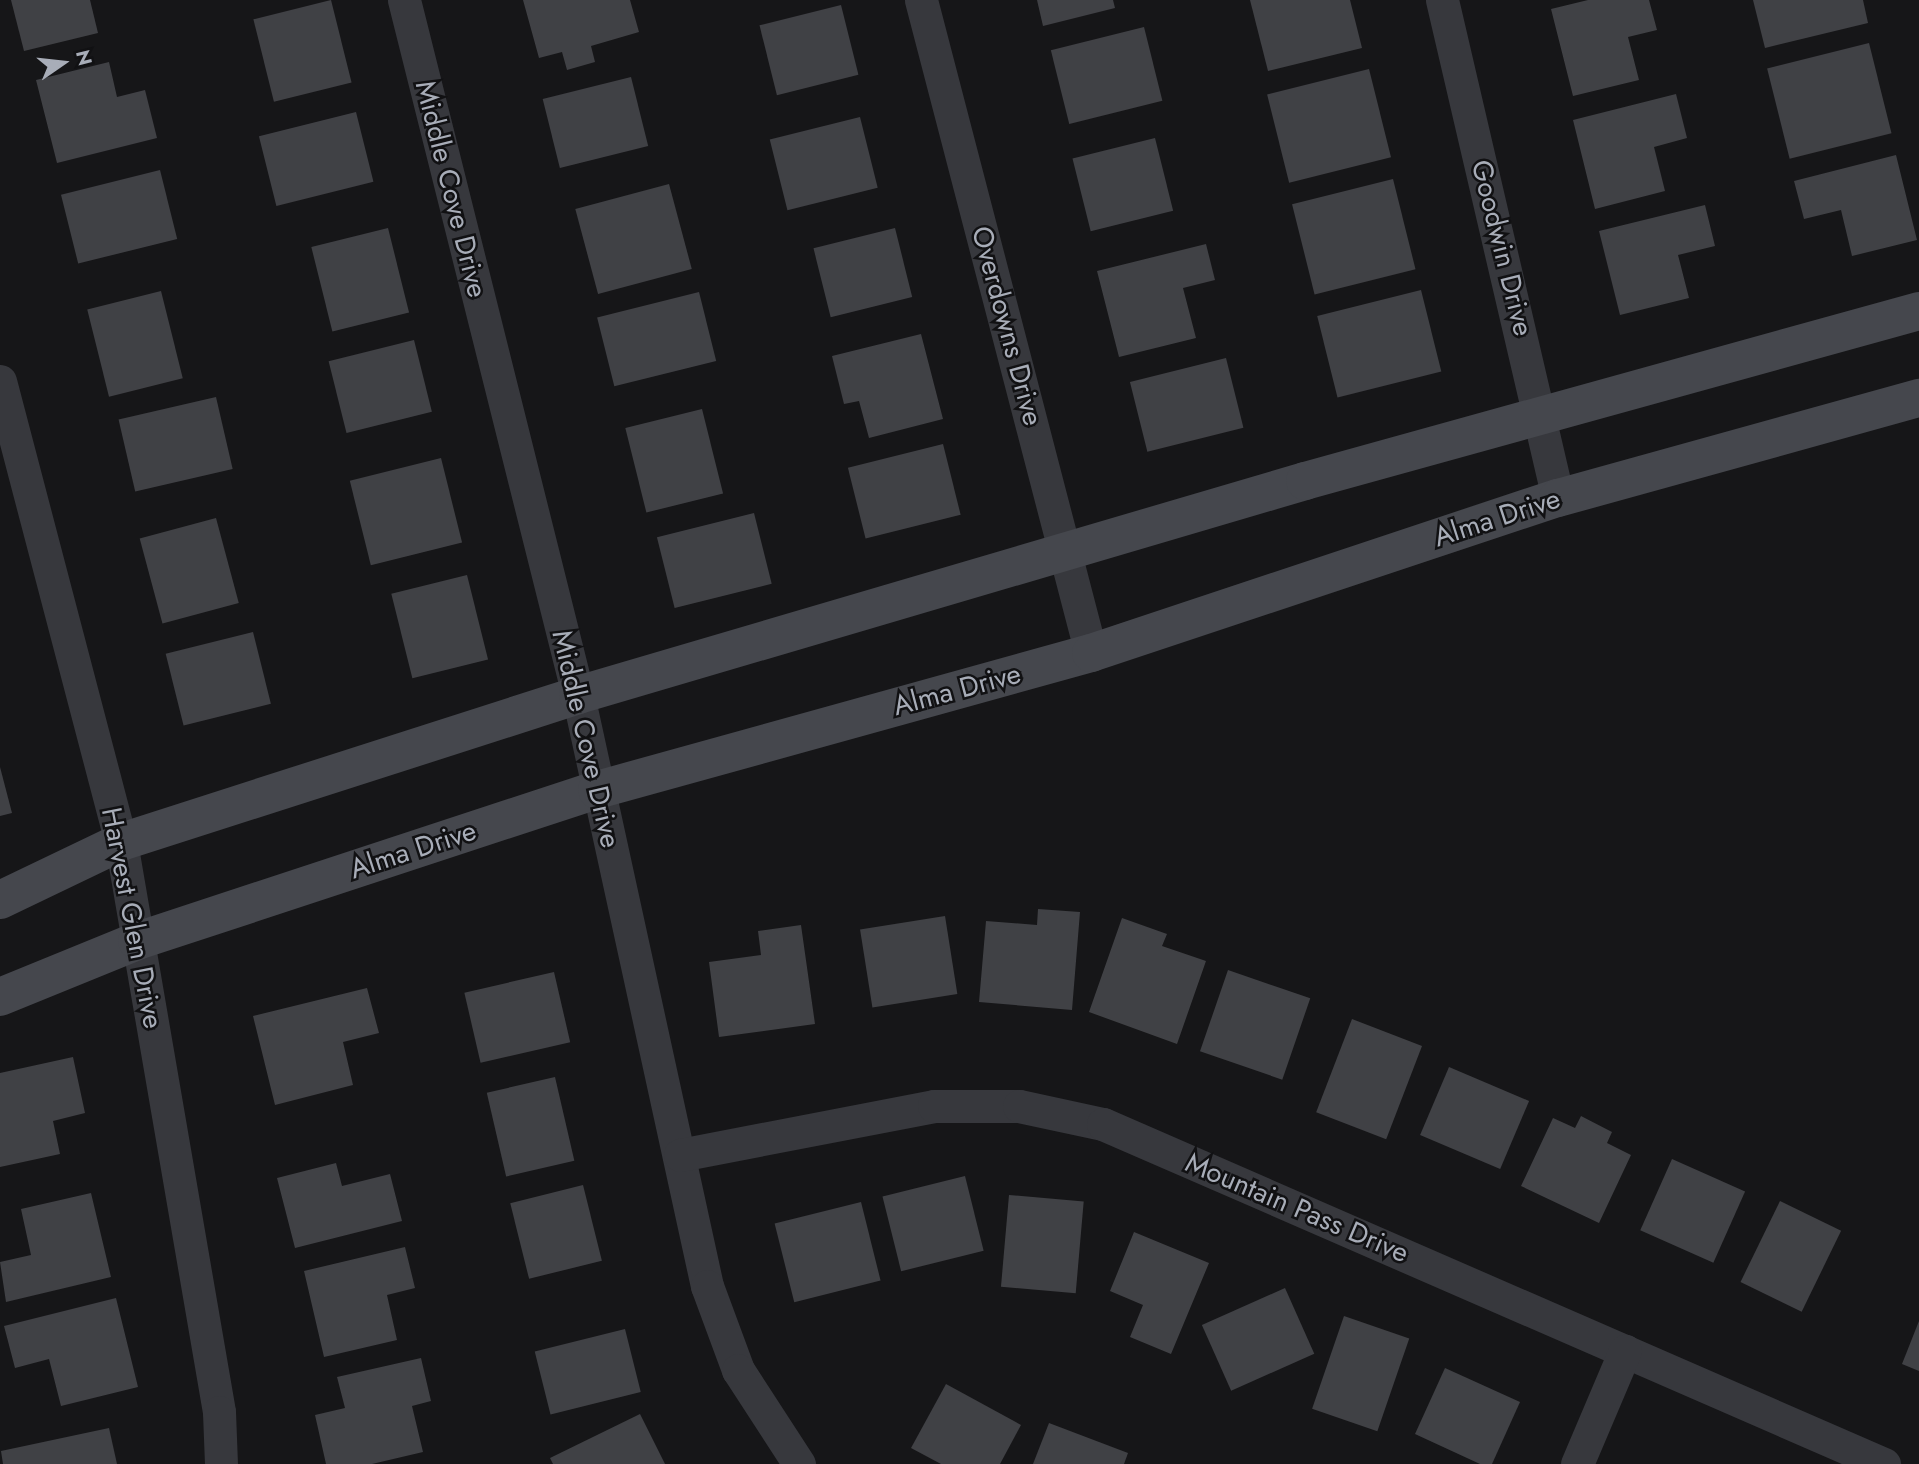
<!DOCTYPE html>
<style>
body{margin:0}
#map{position:relative;width:1919px;height:1464px;overflow:hidden;background:#161618;font-family:Jost,sans-serif}
div>[style]{position:absolute}
.building>*{inset:0;background:#404145;transform-origin:0 0}
.street>*{height:33px;margin:-16.5px;padding:0 16.5px;transform-origin:16.5px;border-radius:16.5px;background:#37383d}
.secondary>*{height:38px;margin:-19px;padding:0 19px;transform-origin:19px;border-radius:19px;background:#45474d}
span{translate:-50% -50%;white-space:nowrap;text-align:center;line-height:1.15;-webkit-text-stroke:5px #111113;paint-order:stroke}
.street-label{font-size:28px;color:#a8adb8}
.north{position:absolute;left:28px;top:28px;width:70px;height:70px;-webkit-text-stroke:5px #111113;paint-order:stroke;rotate:76deg;font-size:19px;font-weight:700;line-height:28px;text-align:center;color:#a8adb8}
.north::after{content:'';display:block;margin:auto;width:24px;height:32px;background:#a8adb8;clip-path:polygon(50% 0,100% 100%,50% 72%,0 100%)}
</style>
<div id="map">
<div class="building">
<i style="clip-path:polygon(11px 0,90px 0,98px 33px,24px 51px)"></i>
<i style="left:331px;top:0;width:85px;height:80px;rotate:76deg"></i>
<i style="clip-path:polygon(523px 0,630px 0,639px 32px,591px 46px,595px 62px,567px 70px,562px 52px,539px 58px)"></i>
<i style="clip-path:polygon(1037px 0,1113px 0,1115px 8px,1043px 26px)"></i>
<i style="clip-path:polygon(1250px 0,1350px 0,1362px 48px,1268px 71px)"></i>
<i style="clip-path:polygon(1588px 0,1649px 0,1657px 30px,1628px 37px,1639px 80px,1573px 96px,1551px 9px)"></i>
<i style="clip-path:polygon(1753px 0,1863px 0,1868px 23px,1765px 48px)"></i>
<i style="left:841px;top:5px;width:72px;height:84px;rotate:76deg"></i>
<i style="left:1144px;top:27px;width:76px;height:96px;rotate:76deg"></i>
<i style="left:1869px;top:43px;width:93px;height:105px;rotate:76deg"></i>
<i style="clip-path:polygon(109px 62px,117px 97px,145px 90px,157px 138px,57px 163px,36px 80px)"></i>
<i style="left:1369px;top:69px;width:91px;height:105px;rotate:76deg"></i>
<i style="left:631px;top:77px;width:71px;height:91px;rotate:76deg"></i>
<i style="clip-path:polygon(1676px 94px,1687px 138px,1654px 147px,1665px 191px,1595px 209px,1573px 120px)"></i>
<i style="left:356px;top:112px;width:72px;height:100px;rotate:76deg"></i>
<i style="left:860px;top:117px;width:73px;height:93px;rotate:76deg"></i>
<i style="left:1155px;top:138px;width:75px;height:85px;rotate:76deg"></i>
<i style="clip-path:polygon(1896px 155px,1917px 240px,1852px 256px,1841px 210px,1804px 219px,1794px 181px)"></i>
<i style="left:160px;top:170px;width:71px;height:102px;rotate:76deg"></i>
<i style="left:1393px;top:179px;width:93px;height:104px;rotate:76deg"></i>
<i style="left:669px;top:184px;width:88px;height:97px;rotate:75deg"></i>
<i style="clip-path:polygon(1705px 205px,1715px 246px,1678px 255px,1689px 298px,1620px 315px,1599px 231px)"></i>
<i style="left:388px;top:228px;width:87px;height:79px;rotate:76deg"></i>
<i style="left:895px;top:228px;width:71px;height:84px;rotate:76deg"></i>
<i style="clip-path:polygon(1206px 244px,1215px 280px,1183px 288px,1196px 338px,1119px 357px,1097px 271px)"></i>
<i style="left:1421px;top:290px;width:84px;height:107px;rotate:76deg"></i>
<i style="left:161px;top:291px;width:90px;height:76px;rotate:76deg"></i>
<i style="left:699px;top:292px;width:71px;height:105px;rotate:76deg"></i>
<i style="clip-path:polygon(921px 334px,943px 419px,869px 438px,859px 401px,844px 404px,832px 356px)"></i>
<i style="left:414px;top:340px;width:74px;height:88px;rotate:76deg"></i>
<i style="left:1226px;top:358px;width:72px;height:99px;rotate:76deg"></i>
<i style="left:216px;top:397px;width:74px;height:100px;rotate:77deg"></i>
<i style="left:702px;top:409px;width:87px;height:79px;rotate:76deg"></i>
<i style="left:943px;top:444px;width:73px;height:98px;rotate:76deg"></i>
<i style="left:441px;top:458px;width:87px;height:94px;rotate:76deg"></i>
<i style="left:754px;top:513px;width:73px;height:100px;rotate:76deg"></i>
<i style="left:216px;top:518px;width:88px;height:79px;rotate:75deg"></i>
<i style="left:467px;top:575px;width:87px;height:78px;rotate:76deg"></i>
<i style="left:253px;top:632px;width:74px;height:90px;rotate:76deg"></i>
<i style="clip-path:polygon(0 767px,12px 813px,0 816px)"></i>
<i style="clip-path:polygon(1038px 909px,1080px 912px,1072px 1010px,979px 1002px,986px 921px,1037px 925px)"></i>
<i style="left:945px;top:916px;width:79px;height:86px;rotate:81deg"></i>
<i style="clip-path:polygon(1122px 918px,1167px 934px,1162px 946px,1206px 961px,1177px 1044px,1089px 1012px)"></i>
<i style="clip-path:polygon(801px 925px,815px 1024px,719px 1037px,709px 962px,761px 955px,758px 931px)"></i>
<i style="left:1228px;top:970px;width:87px;height:86px;rotate:19deg"></i>
<i style="left:554px;top:972px;width:72px;height:92px;rotate:77deg"></i>
<i style="clip-path:polygon(367px 988px,379px 1033px,343px 1042px,353px 1085px,275px 1105px,253px 1016px)"></i>
<i style="left:1352px;top:1019px;width:75px;height:100px;rotate:21deg"></i>
<i style="clip-path:polygon(73px 1057px,85px 1113px,53px 1121px,60px 1154px,0 1167px,0 1073px)"></i>
<i style="left:1449px;top:1067px;width:87px;height:74px;rotate:23deg"></i>
<i style="left:555px;top:1077px;width:86px;height:70px;rotate:77deg"></i>
<i style="clip-path:polygon(1581px 1116px,1612px 1132px,1607px 1143px,1631px 1155px,1599px 1223px,1521px 1186px,1553px 1118px,1575px 1128px)"></i>
<i style="left:1672px;top:1159px;width:80px;height:78px;rotate:24deg"></i>
<i style="clip-path:polygon(336px 1163px,342px 1186px,390px 1174px,402px 1221px,295px 1248px,277px 1178px)"></i>
<i style="left:965px;top:1176px;width:77px;height:85px;rotate:76deg"></i>
<i style="left:583px;top:1185px;width:78px;height:75px;rotate:76deg"></i>
<i style="clip-path:polygon(91px 1193px,111px 1277px,6px 1302px,0 1262px,31px 1255px,21px 1209px)"></i>
<i style="left:1009px;top:1195px;width:75px;height:92px;rotate:5deg"></i>
<i style="left:1780px;top:1201px;width:68px;height:90px;rotate:26deg"></i>
<i style="left:861px;top:1202px;width:81px;height:89px;rotate:76deg"></i>
<i style="clip-path:polygon(1134px 1232px,1209px 1263px,1171px 1354px,1130px 1337px,1143px 1305px,1110px 1291px)"></i>
<i style="clip-path:polygon(405px 1247px,415px 1288px,387px 1295px,397px 1340px,324px 1357px,304px 1271px)"></i>
<i style="left:1285px;top:1288px;width:72px;height:91px;rotate:66deg"></i>
<i style="clip-path:polygon(116px 1298px,138px 1387px,61px 1406px,49px 1359px,15px 1368px,4px 1326px)"></i>
<i style="left:1344px;top:1316px;width:69px;height:98px;rotate:19deg"></i>
<i style="clip-path:polygon(1919px 1321px,1919px 1371px,1902px 1364px)"></i>
<i style="left:625px;top:1329px;width:65px;height:93px;rotate:76deg"></i>
<i style="clip-path:polygon(421px 1358px,431px 1401px,412px 1406px,423px 1452px,372px 1464px,326px 1464px,315px 1415px,345px 1408px,337px 1377px)"></i>
<i style="clip-path:polygon(1445px 1368px,1520px 1402px,1492px 1464px,1480px 1464px,1415px 1434px)"></i>
<i style="clip-path:polygon(946px 1384px,1021px 1425px,1000px 1464px,941px 1464px,911px 1448px)"></i>
<i style="clip-path:polygon(640px 1414px,665px 1464px,553px 1464px,550px 1458px)"></i>
<i style="clip-path:polygon(1049px 1423px,1128px 1453px,1124px 1464px,1033px 1464px)"></i>
<i style="clip-path:polygon(109px 1428px,117px 1464px,3px 1464px,1px 1451px)"></i>
</div>
<div class="street">
<i style="left:404px;top:0;width:716px;rotate:75.94deg"></i>
<i style="left:578px;top:695px;width:605px;rotate:77.69deg"></i>
<i style="left:707px;top:1286px;width:90px;rotate:69.7deg"></i>
<i style="left:738px;top:1370px;width:112px;rotate:57deg"></i>
<i style="left:921px;top:0;width:675px;rotate:75.41deg"></i>
<i style="left:1442px;top:0;width:511px;rotate:76.89deg"></i>
<i style="left:0;top:381px;width:477px;rotate:75.3deg"></i>
<i style="left:121px;top:842px;width:578px;rotate:80.24deg"></i>
<i style="left:219px;top:1412px;width:52px;rotate:87.8deg"></i>
<i style="left:680px;top:1155px;width:259px;rotate:-10.9deg"></i>
<i style="left:934px;top:1106px;width:85px"></i>
<i style="left:1019px;top:1106px;width:86px;rotate:12.1deg"></i>
<i style="left:1103px;top:1124px;width:852px;rotate:23.53deg"></i>
<i style="left:1577px;top:1464px;width:123px;rotate:-67deg"></i>
</div>
<div class="secondary">
<i style="left:0;top:900px;width:134px;rotate:-25.6deg"></i>
<i style="left:121px;top:842px;width:480px;rotate:-17.8deg"></i>
<i style="left:578px;top:695px;width:758px;rotate:-16.4deg"></i>
<i style="left:1305px;top:481px;width:637px;rotate:-15.48deg"></i>
<i style="left:0;top:997px;width:148px;rotate:-22.2deg"></i>
<i style="left:137px;top:941px;width:484px;rotate:-18.2deg"></i>
<i style="left:597px;top:790px;width:513px;rotate:-15.5deg"></i>
<i style="left:1091px;top:653px;width:492px;rotate:-18.4deg"></i>
<i style="left:1558px;top:498px;width:375px;rotate:-15.5deg"></i>
</div>
<div class="street-label">
<span style="left:451px;top:189px;rotate:76deg">Middle Cove Drive</span>
<span style="left:1502px;top:248px;rotate:76deg">Goodwin Drive</span>
<span style="left:1007px;top:326px;rotate:75deg">Overdowns Drive</span>
<span style="left:1497px;top:518px;rotate:-18deg">Alma Drive</span>
<span style="left:957px;top:690px;rotate:-15deg">Alma Drive</span>
<span style="left:586px;top:739px;rotate:77deg">Middle Cove Drive</span>
<span style="left:413px;top:850px;rotate:-18deg">Alma Drive</span>
<span style="left:132px;top:918px;rotate:79deg">Harvest Glen Drive</span>
<span style="left:1297px;top:1208px;rotate:23deg">Mountain Pass Drive</span>
</div>
<div class="north">N</div>
</div>
